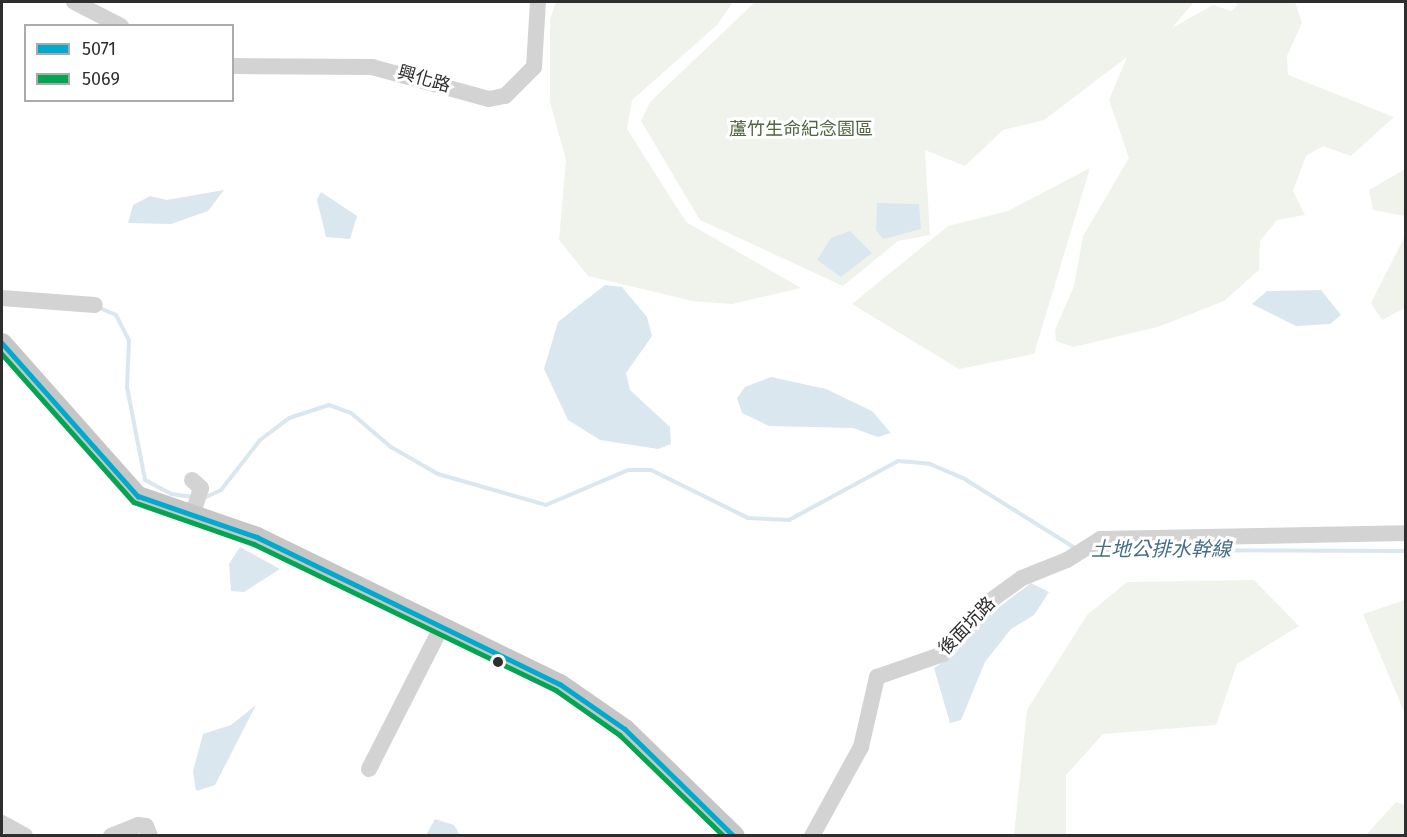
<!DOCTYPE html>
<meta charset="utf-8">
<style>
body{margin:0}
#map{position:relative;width:1407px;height:837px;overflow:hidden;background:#fff;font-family:"Fira Sans","Noto Sans TC",sans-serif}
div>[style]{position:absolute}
.green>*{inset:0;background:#f0f3ec}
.water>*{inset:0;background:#dbe7ef}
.stream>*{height:4px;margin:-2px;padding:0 2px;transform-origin:2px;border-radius:2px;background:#dbe7ef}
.minor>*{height:16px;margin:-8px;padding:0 8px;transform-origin:8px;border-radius:8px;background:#d3d3d3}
.major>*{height:20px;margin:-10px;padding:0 10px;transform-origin:10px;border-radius:10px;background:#c6c6c6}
.bus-1>*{height:4.5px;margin:-2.25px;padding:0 2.25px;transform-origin:2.25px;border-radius:2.25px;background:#00a9ce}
.bus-2>*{height:4.5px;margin:-2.25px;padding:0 2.25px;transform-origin:2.25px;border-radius:2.25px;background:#00a651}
.dots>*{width:16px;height:16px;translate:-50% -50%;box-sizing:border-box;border:3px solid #fff;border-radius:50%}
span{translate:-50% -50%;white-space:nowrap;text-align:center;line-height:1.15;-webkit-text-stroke:6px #fff;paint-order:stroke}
.street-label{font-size:18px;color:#2e2e2e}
.park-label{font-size:18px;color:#516540}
.water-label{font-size:20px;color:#446e87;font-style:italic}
.frame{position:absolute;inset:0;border:3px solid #2e2e2e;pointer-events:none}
.legend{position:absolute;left:24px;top:24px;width:210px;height:78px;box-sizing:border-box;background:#fff;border:2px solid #ababab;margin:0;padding:8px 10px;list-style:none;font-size:18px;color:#2e2e2e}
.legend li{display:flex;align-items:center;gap:12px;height:30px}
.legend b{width:30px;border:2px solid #ababab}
</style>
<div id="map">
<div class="green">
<i style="clip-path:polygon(556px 2px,733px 2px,717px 25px,632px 100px,627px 129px,686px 222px,801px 288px,732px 304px,692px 301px,588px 276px,559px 240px,566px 160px,550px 102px,550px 19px)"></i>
<i style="clip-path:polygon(755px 2px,1194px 2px,1172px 28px,1213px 5px,1231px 11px,1238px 5px,1235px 2px,1295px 2px,1302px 23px,1287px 56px,1288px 75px,1394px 117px,1351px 156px,1323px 146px,1306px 156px,1293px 191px,1305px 215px,1277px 220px,1260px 241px,1259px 270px,1224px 301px,1158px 327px,1073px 347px,1056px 341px,1055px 330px,1074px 286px,1083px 236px,1129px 158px,1109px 100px,1127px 57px,1044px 120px,1003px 130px,965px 166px,925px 150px,930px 235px,898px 241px,843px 286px,700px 220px,641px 121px,650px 102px)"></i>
<i style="clip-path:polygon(1090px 168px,1034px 354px,959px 369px,852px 304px,948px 226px,1008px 211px)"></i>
<i style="clip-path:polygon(1405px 169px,1405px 216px,1373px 210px,1369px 190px)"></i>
<i style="clip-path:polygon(1405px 236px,1405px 308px,1382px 320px,1371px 303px)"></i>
<i style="clip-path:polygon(1254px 580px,1299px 626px,1237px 664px,1216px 725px,1103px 734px,1066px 775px,1066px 835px,1014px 835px,1027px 710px,1087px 615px,1127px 582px)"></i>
<i style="clip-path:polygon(1405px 600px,1406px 600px,1405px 714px,1363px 614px)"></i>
<i style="clip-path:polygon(1396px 802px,1405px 805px,1405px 835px,1366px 835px)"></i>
</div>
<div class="water">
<i style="clip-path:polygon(224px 190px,208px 211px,171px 224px,128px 223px,133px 205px,150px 196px,167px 200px)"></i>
<i style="clip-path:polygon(321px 192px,357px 216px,350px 239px,326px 237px,317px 200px)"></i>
<i style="clip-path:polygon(877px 203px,919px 204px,921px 229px,883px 239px,876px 230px)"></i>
<i style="clip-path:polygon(850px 231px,872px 253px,841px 277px,817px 260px,831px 238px)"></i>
<i style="clip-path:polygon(605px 285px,622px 287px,647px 317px,652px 336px,626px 373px,630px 390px,670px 427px,671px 444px,658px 449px,600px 440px,568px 420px,544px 369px,558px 322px)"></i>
<i style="clip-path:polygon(1321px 290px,1341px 315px,1330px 324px,1296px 326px,1252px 304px,1267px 291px)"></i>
<i style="clip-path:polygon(771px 377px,826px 389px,872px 411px,891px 433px,878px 437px,853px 428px,769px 426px,742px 413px,737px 398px,745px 387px)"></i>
<i style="clip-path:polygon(240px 547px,280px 569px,244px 592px,231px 591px,229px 564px)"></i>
<i style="clip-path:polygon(1031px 583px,1049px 592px,1034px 615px,1011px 629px,985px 662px,961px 720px,950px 723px,934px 668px,954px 655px,982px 620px)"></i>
<i style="clip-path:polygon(256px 705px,215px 785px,196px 791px,193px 771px,203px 734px,231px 725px)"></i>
<i style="clip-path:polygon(435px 819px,454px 825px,460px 835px,426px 835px)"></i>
</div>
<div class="stream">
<i style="left:102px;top:309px;width:15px;rotate:23deg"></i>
<i style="left:116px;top:315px;width:29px;rotate:63deg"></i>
<i style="left:129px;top:341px;width:46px;rotate:92.5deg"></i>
<i style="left:127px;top:387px;width:95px;rotate:79deg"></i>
<i style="left:145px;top:480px;width:30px;rotate:28deg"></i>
<i style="left:171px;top:494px;width:22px;rotate:8deg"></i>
<i style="left:204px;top:498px;width:19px;rotate:-25deg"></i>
<i style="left:221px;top:490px;width:63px;rotate:-52deg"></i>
<i style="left:260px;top:440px;width:36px;rotate:-37deg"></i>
<i style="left:289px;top:418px;width:42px;rotate:-18deg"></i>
<i style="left:329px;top:405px;width:23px;rotate:20deg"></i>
<i style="left:351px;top:413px;width:52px;rotate:40.4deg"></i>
<i style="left:391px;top:447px;width:54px;rotate:29.9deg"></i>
<i style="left:438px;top:474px;width:112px;rotate:16deg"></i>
<i style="left:546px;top:505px;width:89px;rotate:-23.1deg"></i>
<i style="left:628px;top:470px;width:23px"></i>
<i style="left:651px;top:470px;width:108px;rotate:26.3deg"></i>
<i style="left:748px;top:518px;width:41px;rotate:2.8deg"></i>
<i style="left:789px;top:520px;width:124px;rotate:-28.4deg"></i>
<i style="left:898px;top:461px;width:32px;rotate:5deg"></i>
<i style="left:930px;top:464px;width:36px;rotate:23deg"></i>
<i style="left:963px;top:478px;width:132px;rotate:32deg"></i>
<i style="left:1094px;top:550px;width:312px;rotate:0.2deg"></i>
</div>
<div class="minor">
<i style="left:74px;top:2px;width:53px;rotate:27.1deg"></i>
<i style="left:232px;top:66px;width:140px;rotate:0.4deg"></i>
<i style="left:372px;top:67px;width:121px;rotate:15.3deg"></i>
<i style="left:489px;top:99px;width:16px;rotate:-11deg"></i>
<i style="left:505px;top:96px;width:41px;rotate:-45deg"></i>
<i style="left:534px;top:67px;width:65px;rotate:-86.5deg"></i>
<i style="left:2px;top:298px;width:93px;rotate:4.3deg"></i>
<i style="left:192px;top:516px;width:29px;rotate:-72deg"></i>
<i style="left:201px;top:488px;width:12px;rotate:-138deg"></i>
<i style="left:369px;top:769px;width:161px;rotate:-63deg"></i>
<i style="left:2px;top:823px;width:26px;rotate:29deg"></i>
<i style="left:111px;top:836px;width:29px;rotate:-22deg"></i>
<i style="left:138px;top:825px;width:8px;rotate:7deg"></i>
<i style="left:146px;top:826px;width:11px;rotate:68deg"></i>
<i style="left:812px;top:836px;width:102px;rotate:-61.2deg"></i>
<i style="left:861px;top:747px;width:72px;rotate:-77.1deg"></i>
<i style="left:877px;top:677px;width:70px;rotate:-19.2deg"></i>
<i style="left:943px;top:654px;width:62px;rotate:-50.2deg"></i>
<i style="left:983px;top:606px;width:48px;rotate:-35.7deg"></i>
<i style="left:1022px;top:578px;width:48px;rotate:-21.8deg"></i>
<i style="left:1067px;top:560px;width:39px;rotate:-32deg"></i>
<i style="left:1100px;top:539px;width:306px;rotate:-1.1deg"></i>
</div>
<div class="major">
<i style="left:2px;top:343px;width:205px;rotate:48.4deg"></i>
<i style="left:138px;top:496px;width:126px;rotate:19deg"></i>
<i style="left:257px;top:537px;width:337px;rotate:25.9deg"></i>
<i style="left:560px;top:684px;width:79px;rotate:34.7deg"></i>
<i style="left:625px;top:729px;width:153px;rotate:44.2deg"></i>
</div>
<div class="bus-1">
<i style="left:2px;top:343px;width:205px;rotate:48.4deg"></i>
<i style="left:138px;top:496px;width:126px;rotate:19deg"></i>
<i style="left:257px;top:537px;width:337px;rotate:25.9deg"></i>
<i style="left:560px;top:684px;width:79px;rotate:34.7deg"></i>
<i style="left:625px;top:729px;width:153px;rotate:44.5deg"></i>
</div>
<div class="bus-2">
<i style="left:2px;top:354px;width:198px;rotate:48.3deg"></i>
<i style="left:134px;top:502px;width:127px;rotate:19.3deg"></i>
<i style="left:254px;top:544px;width:335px;rotate:25.8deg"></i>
<i style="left:556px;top:690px;width:78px;rotate:35.1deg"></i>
<i style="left:620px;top:735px;width:145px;rotate:44.2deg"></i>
</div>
<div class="dots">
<i style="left:498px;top:662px;background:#2e2e2e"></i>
</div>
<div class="street-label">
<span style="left:424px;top:79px;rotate:16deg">興化路</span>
<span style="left:967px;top:626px;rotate:-46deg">後面坑路</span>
</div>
<div class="park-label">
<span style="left:801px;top:129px">蘆竹生命紀念園區</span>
</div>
<div class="water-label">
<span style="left:1161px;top:549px">土地公排水幹線</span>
</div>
<div class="frame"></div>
<ul class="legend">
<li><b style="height:8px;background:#00a9ce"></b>5071</li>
<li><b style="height:8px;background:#00a651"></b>5069</li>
</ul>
</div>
